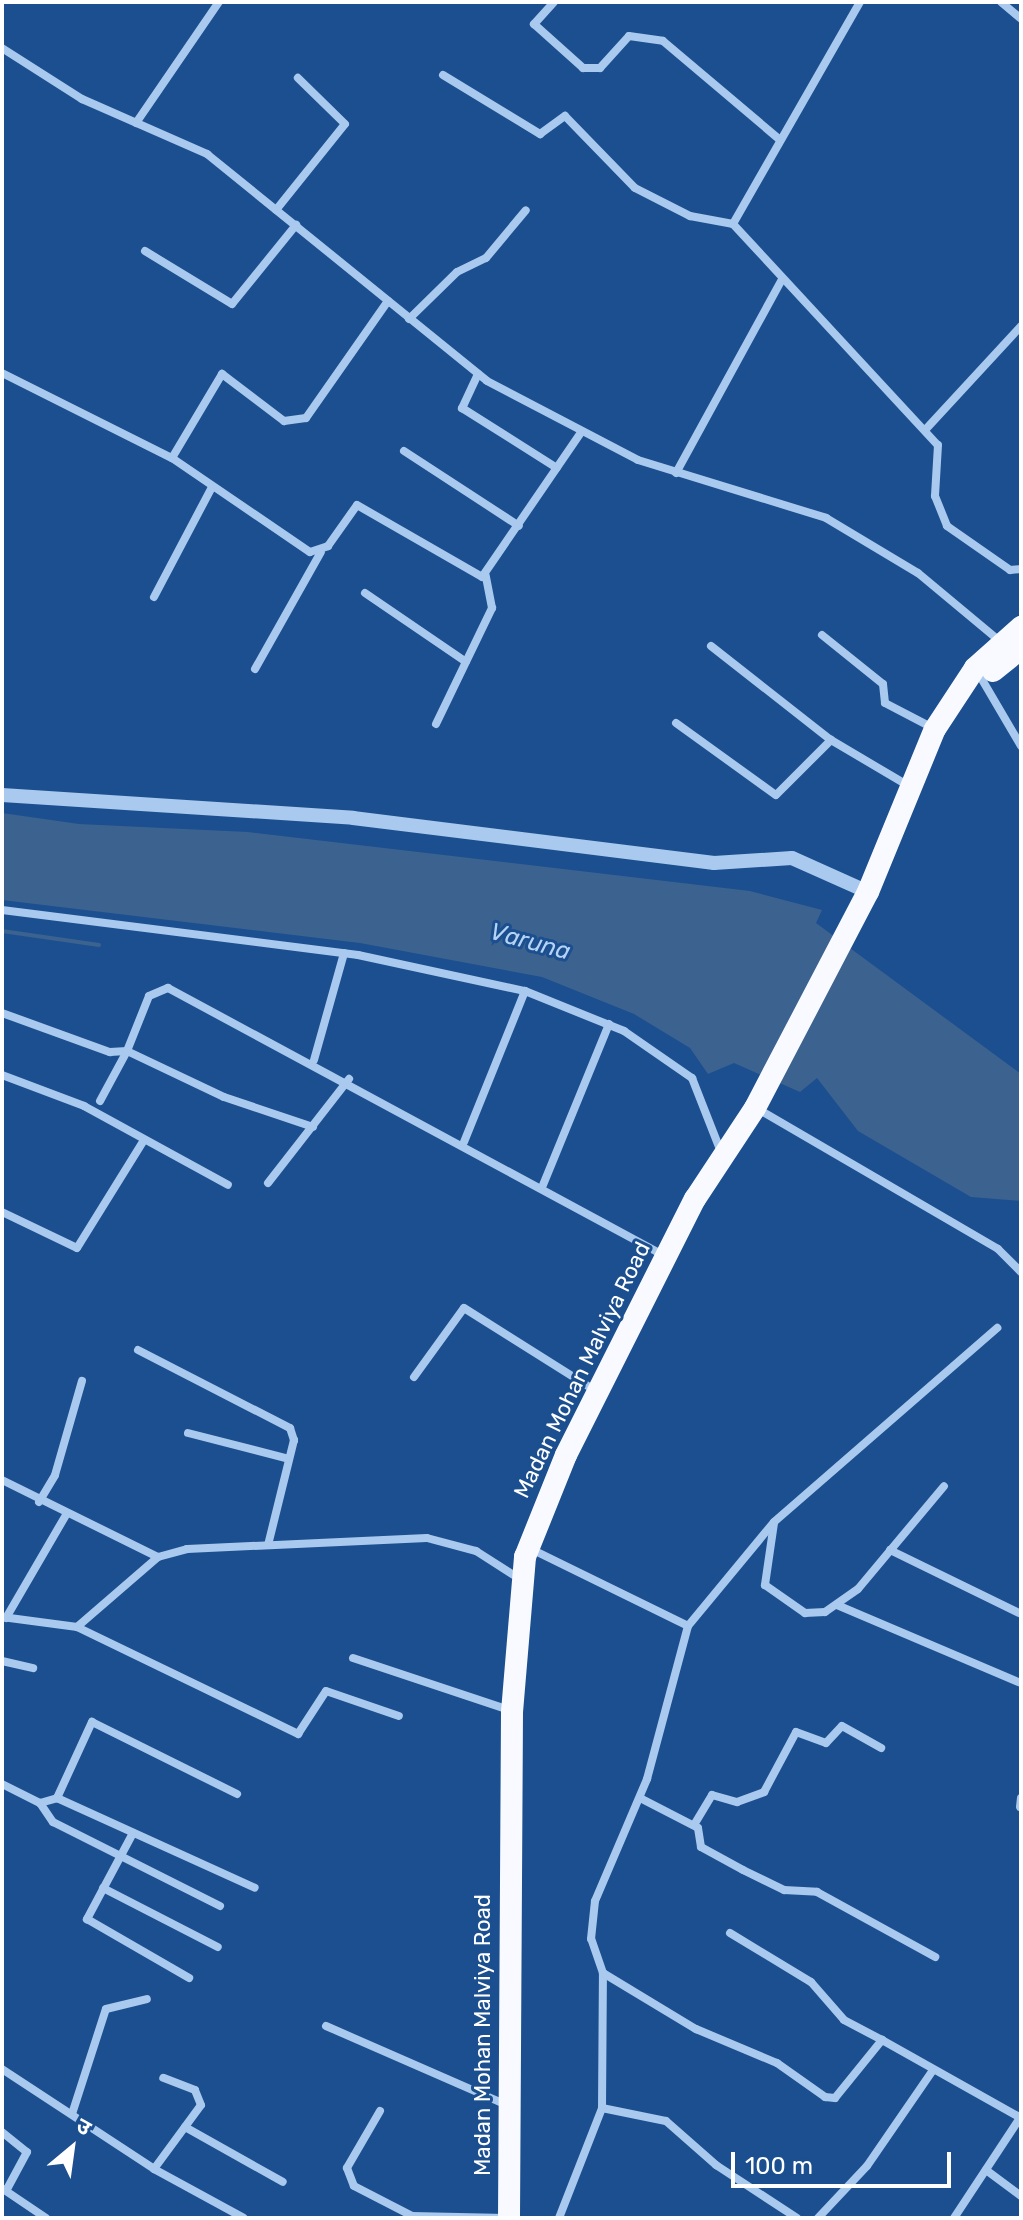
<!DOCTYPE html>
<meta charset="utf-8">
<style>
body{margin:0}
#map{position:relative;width:1023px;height:2220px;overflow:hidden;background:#1b4f8f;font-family:Rubik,"Noto Sans Devanagari",sans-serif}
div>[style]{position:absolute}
.water>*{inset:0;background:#3c6290}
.stream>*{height:4px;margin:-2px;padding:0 2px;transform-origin:2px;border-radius:2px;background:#3c6290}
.minor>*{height:8px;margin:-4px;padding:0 4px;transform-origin:4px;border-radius:4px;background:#a9c9ee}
.tertiary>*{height:14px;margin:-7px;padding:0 7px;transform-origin:7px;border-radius:7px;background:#a9c9ee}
.trunk>*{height:22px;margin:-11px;padding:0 11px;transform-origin:11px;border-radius:11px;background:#f8faff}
span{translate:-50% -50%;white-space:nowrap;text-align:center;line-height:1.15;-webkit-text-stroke:6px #1b4f8f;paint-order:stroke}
.street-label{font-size:22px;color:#fff}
.water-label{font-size:24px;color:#b5d3f5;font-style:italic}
.frame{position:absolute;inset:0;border:4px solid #fff;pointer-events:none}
.north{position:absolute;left:32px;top:2108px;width:80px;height:80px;-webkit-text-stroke:6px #1b4f8f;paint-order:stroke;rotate:29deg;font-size:22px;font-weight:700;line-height:32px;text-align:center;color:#fff}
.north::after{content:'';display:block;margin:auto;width:28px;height:36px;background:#fff;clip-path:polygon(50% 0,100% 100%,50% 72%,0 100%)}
.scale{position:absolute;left:731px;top:2152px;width:220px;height:36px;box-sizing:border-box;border:4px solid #fff;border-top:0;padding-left:10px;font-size:24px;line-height:28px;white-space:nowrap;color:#fff;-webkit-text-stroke:6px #1b4f8f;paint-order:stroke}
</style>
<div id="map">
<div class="water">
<i style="clip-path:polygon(2px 813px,79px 824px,248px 832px,750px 891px,822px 910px,816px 923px,1021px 1074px,1021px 1201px,971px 1197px,858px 1131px,817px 1078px,800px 1092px,734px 1063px,708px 1074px,690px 1048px,634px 1014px,542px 977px,360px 943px,2px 900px)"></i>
</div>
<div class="stream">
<i style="left:2px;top:931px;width:98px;rotate:8.2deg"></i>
</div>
<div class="minor">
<i style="left:554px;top:2px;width:30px;rotate:132deg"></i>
<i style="left:534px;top:24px;width:66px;rotate:41.9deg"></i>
<i style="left:583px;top:68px;width:17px"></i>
<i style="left:600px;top:68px;width:43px;rotate:-47.8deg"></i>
<i style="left:629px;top:36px;width:34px;rotate:8deg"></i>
<i style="left:663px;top:41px;width:152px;rotate:40.2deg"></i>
<i style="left:860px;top:2px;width:256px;rotate:119.8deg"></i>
<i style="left:733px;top:224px;width:301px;rotate:47.2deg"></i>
<i style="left:938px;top:445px;width:51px;rotate:93.4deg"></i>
<i style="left:935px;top:496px;width:32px;rotate:68deg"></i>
<i style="left:947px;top:526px;width:77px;rotate:34.9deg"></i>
<i style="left:1010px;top:570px;width:11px;rotate:-5deg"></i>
<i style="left:1001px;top:2px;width:26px;rotate:40deg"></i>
<i style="left:2px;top:48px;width:95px;rotate:32.5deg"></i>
<i style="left:82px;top:99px;width:137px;rotate:23.7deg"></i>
<i style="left:207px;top:154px;width:360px;rotate:39deg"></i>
<i style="left:487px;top:381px;width:170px;rotate:27.6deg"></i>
<i style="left:638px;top:460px;width:197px;rotate:17.1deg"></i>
<i style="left:826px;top:518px;width:107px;rotate:30.9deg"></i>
<i style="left:918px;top:573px;width:109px;rotate:39.8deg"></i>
<i style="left:443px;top:75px;width:114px;rotate:31.3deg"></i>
<i style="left:540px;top:134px;width:31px;rotate:-36deg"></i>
<i style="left:565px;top:116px;width:100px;rotate:45.8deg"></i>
<i style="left:635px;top:188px;width:62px;rotate:27deg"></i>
<i style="left:690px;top:216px;width:44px;rotate:10.5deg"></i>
<i style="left:136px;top:123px;width:147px;rotate:-55.6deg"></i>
<i style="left:276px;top:210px;width:110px;rotate:-51.3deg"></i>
<i style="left:345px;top:124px;width:66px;rotate:-135.6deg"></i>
<i style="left:145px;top:251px;width:102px;rotate:31.3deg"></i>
<i style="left:232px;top:304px;width:102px;rotate:-51deg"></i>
<i style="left:409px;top:319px;width:67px;rotate:-44.4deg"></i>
<i style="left:457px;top:272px;width:32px;rotate:-26deg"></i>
<i style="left:486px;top:258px;width:62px;rotate:-50.2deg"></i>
<i style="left:2px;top:373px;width:190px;rotate:26.6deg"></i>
<i style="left:172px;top:458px;width:98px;rotate:-59.2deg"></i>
<i style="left:222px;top:374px;width:78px;rotate:37.2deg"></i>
<i style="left:284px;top:421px;width:22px;rotate:-8deg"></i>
<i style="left:306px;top:418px;width:143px;rotate:-55deg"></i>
<i style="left:478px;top:374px;width:38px;rotate:115deg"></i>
<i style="left:462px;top:408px;width:112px;rotate:32.3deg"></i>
<i style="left:926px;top:429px;width:140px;rotate:-47.3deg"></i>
<i style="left:404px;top:451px;width:137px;rotate:33.1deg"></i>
<i style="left:172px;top:458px;width:167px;rotate:34.3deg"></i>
<i style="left:310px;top:552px;width:19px;rotate:-18deg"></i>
<i style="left:328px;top:546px;width:50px;rotate:-54.7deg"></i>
<i style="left:357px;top:505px;width:144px;rotate:29.9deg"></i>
<i style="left:482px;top:577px;width:173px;rotate:-55.6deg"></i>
<i style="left:676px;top:473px;width:221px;rotate:-61.3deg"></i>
<i style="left:365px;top:593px;width:122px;rotate:34.3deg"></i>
<i style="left:154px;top:597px;width:124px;rotate:-62.2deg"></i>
<i style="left:822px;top:635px;width:78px;rotate:38.8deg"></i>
<i style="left:883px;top:684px;width:19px;rotate:84deg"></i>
<i style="left:885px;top:703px;width:56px;rotate:27.5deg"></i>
<i style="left:711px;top:646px;width:152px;rotate:38.1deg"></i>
<i style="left:831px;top:740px;width:88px;rotate:30.6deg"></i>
<i style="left:255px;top:669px;width:134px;rotate:-60.6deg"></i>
<i style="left:977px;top:671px;width:87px;rotate:59.6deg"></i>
<i style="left:676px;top:723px;width:123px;rotate:35.8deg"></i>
<i style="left:776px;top:795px;width:78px;rotate:-45deg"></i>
<i style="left:436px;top:724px;width:129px;rotate:-64.2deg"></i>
<i style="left:492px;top:608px;width:33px;rotate:-101deg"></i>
<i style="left:2px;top:910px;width:359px;rotate:7.2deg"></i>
<i style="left:358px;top:955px;width:171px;rotate:12.2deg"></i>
<i style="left:525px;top:991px;width:107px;rotate:22deg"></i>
<i style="left:624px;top:1031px;width:83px;rotate:34.7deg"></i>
<i style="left:692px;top:1078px;width:79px;rotate:68.6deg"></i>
<i style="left:2px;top:1013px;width:115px;rotate:19.9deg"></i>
<i style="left:110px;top:1052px;width:17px;rotate:-3deg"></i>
<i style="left:127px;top:1051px;width:59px;rotate:-68.2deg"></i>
<i style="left:149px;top:996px;width:21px;rotate:-23deg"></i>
<i style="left:168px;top:988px;width:565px;rotate:28.34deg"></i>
<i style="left:314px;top:1060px;width:111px;rotate:-74.3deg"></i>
<i style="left:2px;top:1075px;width:88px;rotate:20.7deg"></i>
<i style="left:84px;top:1106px;width:164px;rotate:28.7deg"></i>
<i style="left:100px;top:1101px;width:57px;rotate:-61.6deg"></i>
<i style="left:127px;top:1051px;width:107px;rotate:25.4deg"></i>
<i style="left:224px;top:1097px;width:94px;rotate:18.6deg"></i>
<i style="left:756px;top:1108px;width:280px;rotate:30.2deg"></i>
<i style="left:998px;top:1249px;width:33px;rotate:45deg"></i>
<i style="left:464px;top:1142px;width:163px;rotate:-68deg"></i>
<i style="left:268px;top:1183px;width:132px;rotate:-52.1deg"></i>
<i style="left:543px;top:1185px;width:174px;rotate:-67.7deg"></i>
<i style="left:2px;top:1212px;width:83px;rotate:25.6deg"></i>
<i style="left:77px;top:1248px;width:127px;rotate:-58.2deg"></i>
<i style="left:138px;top:1350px;width:171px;rotate:27.2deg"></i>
<i style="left:290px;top:1428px;width:13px;rotate:72deg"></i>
<i style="left:294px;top:1440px;width:108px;rotate:103.9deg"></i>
<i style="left:414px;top:1377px;width:85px;rotate:-54.1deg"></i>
<i style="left:464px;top:1308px;width:156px;rotate:32.2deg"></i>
<i style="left:188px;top:1433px;width:104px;rotate:14.4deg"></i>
<i style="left:2px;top:1480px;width:174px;rotate:26.3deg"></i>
<i style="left:39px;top:1502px;width:31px;rotate:-59deg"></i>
<i style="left:55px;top:1475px;width:98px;rotate:-74deg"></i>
<i style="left:774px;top:1523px;width:63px;rotate:98.3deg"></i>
<i style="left:765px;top:1585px;width:49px;rotate:35deg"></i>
<i style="left:805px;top:1613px;width:20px;rotate:-3deg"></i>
<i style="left:825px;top:1612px;width:40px;rotate:-34.9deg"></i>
<i style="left:858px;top:1589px;width:134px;rotate:-50.1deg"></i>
<i style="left:529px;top:1548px;width:177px;rotate:26.1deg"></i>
<i style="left:890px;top:1550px;width:146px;rotate:26deg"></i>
<i style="left:837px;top:1605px;width:200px;rotate:23deg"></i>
<i style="left:2px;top:1617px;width:76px;rotate:7.6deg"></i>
<i style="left:77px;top:1627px;width:107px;rotate:-40.8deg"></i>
<i style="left:158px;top:1557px;width:30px;rotate:-15deg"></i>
<i style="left:187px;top:1549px;width:240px;rotate:-2.6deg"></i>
<i style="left:427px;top:1538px;width:51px;rotate:14.9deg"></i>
<i style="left:476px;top:1551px;width:52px;rotate:32.5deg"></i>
<i style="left:6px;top:1618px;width:121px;rotate:-59.8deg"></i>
<i style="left:77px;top:1627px;width:246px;rotate:25.8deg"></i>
<i style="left:298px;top:1734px;width:51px;rotate:-56.9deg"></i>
<i style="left:326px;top:1691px;width:77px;rotate:18.9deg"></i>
<i style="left:353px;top:1658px;width:168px;rotate:18.4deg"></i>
<i style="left:2px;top:1661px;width:32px;rotate:13deg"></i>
<i style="left:2px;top:1784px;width:42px;rotate:26.6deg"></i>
<i style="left:40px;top:1803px;width:18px;rotate:-16deg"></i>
<i style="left:57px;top:1798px;width:217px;rotate:24.4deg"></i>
<i style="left:57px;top:1798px;width:84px;rotate:-65.3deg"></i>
<i style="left:92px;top:1722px;width:162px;rotate:26.4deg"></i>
<i style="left:640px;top:1798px;width:65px;rotate:27.3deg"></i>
<i style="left:698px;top:1828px;width:19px;rotate:81deg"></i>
<i style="left:701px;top:1847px;width:48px;rotate:28.7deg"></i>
<i style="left:743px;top:1870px;width:46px;rotate:26deg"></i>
<i style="left:784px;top:1890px;width:33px;rotate:3deg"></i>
<i style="left:817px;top:1892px;width:135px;rotate:28.8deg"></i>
<i style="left:40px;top:1803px;width:23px;rotate:56deg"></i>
<i style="left:53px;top:1822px;width:187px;rotate:26.7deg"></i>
<i style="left:1020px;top:1807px;width:9px;rotate:-84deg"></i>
<i style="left:694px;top:1825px;width:35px;rotate:-59deg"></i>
<i style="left:712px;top:1795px;width:26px;rotate:16deg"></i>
<i style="left:737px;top:1802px;width:29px;rotate:-20deg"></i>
<i style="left:764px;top:1792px;width:68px;rotate:-61.9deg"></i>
<i style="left:796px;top:1732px;width:32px;rotate:20deg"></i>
<i style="left:826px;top:1743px;width:23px;rotate:-47deg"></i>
<i style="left:842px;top:1726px;width:45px;rotate:29.4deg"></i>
<i style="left:133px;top:1833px;width:98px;rotate:118.1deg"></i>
<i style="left:87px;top:1919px;width:118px;rotate:30deg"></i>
<i style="left:103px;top:1888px;width:129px;rotate:27.2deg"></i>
<i style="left:730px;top:1933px;width:95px;rotate:31.2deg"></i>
<i style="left:811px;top:1982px;width:50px;rotate:49deg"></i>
<i style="left:844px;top:2020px;width:43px;rotate:27.8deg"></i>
<i style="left:603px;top:1973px;width:109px;rotate:31.1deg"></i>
<i style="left:696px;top:2029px;width:88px;rotate:22.8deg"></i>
<i style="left:777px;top:2063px;width:59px;rotate:35.3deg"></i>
<i style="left:825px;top:2097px;width:10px;rotate:6deg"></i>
<i style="left:835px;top:2098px;width:75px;rotate:-51deg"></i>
<i style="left:882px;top:2040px;width:159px;rotate:29.3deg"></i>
<i style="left:326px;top:2026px;width:197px;rotate:23.6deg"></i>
<i style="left:2px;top:2069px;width:182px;rotate:33.3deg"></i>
<i style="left:154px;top:2169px;width:102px;rotate:28.6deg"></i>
<i style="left:602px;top:2108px;width:65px;rotate:11.5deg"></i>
<i style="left:666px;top:2121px;width:67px;rotate:41.3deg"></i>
<i style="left:716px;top:2165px;width:97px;rotate:33.2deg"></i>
<i style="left:380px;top:2111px;width:66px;rotate:120.1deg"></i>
<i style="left:347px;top:2168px;width:19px;rotate:69deg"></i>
<i style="left:354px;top:2186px;width:65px;rotate:27.3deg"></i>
<i style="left:412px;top:2216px;width:94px;rotate:1.2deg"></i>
<i style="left:72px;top:2114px;width:110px;rotate:-72.1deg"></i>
<i style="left:106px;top:2009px;width:42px;rotate:-13.7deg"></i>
<i style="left:185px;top:2127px;width:112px;rotate:29.3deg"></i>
<i style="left:2px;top:2132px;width:32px;rotate:39deg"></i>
<i style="left:27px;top:2152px;width:44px;rotate:118.3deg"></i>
<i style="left:154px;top:2169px;width:79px;rotate:-53.7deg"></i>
<i style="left:201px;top:2105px;width:16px;rotate:-112deg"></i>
<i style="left:195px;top:2090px;width:34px;rotate:-159deg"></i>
<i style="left:986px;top:2170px;width:44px;rotate:36.6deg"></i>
<i style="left:3px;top:2189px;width:52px;rotate:34deg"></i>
<i style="left:559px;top:2218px;width:118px;rotate:-68.6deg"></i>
<i style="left:602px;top:2108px;width:135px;rotate:-89.6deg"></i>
<i style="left:603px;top:1973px;width:36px;rotate:-109deg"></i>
<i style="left:591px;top:1939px;width:38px;rotate:-84deg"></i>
<i style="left:595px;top:1901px;width:133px;rotate:-66.9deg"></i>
<i style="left:647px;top:1779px;width:158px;rotate:-75deg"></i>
<i style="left:688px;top:1626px;width:135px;rotate:-50.4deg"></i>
<i style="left:774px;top:1522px;width:296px;rotate:-41deg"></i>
<i style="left:818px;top:2218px;width:71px;rotate:-46.7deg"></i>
<i style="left:867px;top:2166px;width:116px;rotate:-55.5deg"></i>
<i style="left:954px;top:2218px;width:120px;rotate:-56.6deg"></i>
</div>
<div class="tertiary">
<i style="left:2px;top:795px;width:352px;rotate:3.7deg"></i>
<i style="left:353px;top:818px;width:364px;rotate:7.1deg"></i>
<i style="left:714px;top:863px;width:78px;rotate:-3.7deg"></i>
<i style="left:792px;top:858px;width:83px;rotate:24.1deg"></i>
</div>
<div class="trunk">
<i style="left:993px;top:671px;width:36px;rotate:-39deg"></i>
<i style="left:509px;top:2218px;width:506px;rotate:-89.66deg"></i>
<i style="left:512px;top:1712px;width:156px;rotate:-85.2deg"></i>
<i style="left:525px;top:1557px;width:110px;rotate:-68.1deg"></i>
<i style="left:566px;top:1455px;width:287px;rotate:-63.3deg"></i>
<i style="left:695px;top:1199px;width:109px;rotate:-56.6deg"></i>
<i style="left:755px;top:1108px;width:244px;rotate:-62.4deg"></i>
<i style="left:868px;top:892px;width:176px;rotate:-67.7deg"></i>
<i style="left:935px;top:729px;width:73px;rotate:-56.7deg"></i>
<i style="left:975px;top:668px;width:62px;rotate:-41.7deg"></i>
</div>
<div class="street-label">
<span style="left:582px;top:1370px;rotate:-64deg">Madan Mohan Malviya Road</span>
<span style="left:483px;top:2035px;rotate:-90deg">Madan Mohan Malviya Road</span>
</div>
<div class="water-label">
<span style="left:530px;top:942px;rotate:15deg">Varuna</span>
</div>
<div class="frame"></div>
<div class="north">उ</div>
<div class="scale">100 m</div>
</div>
